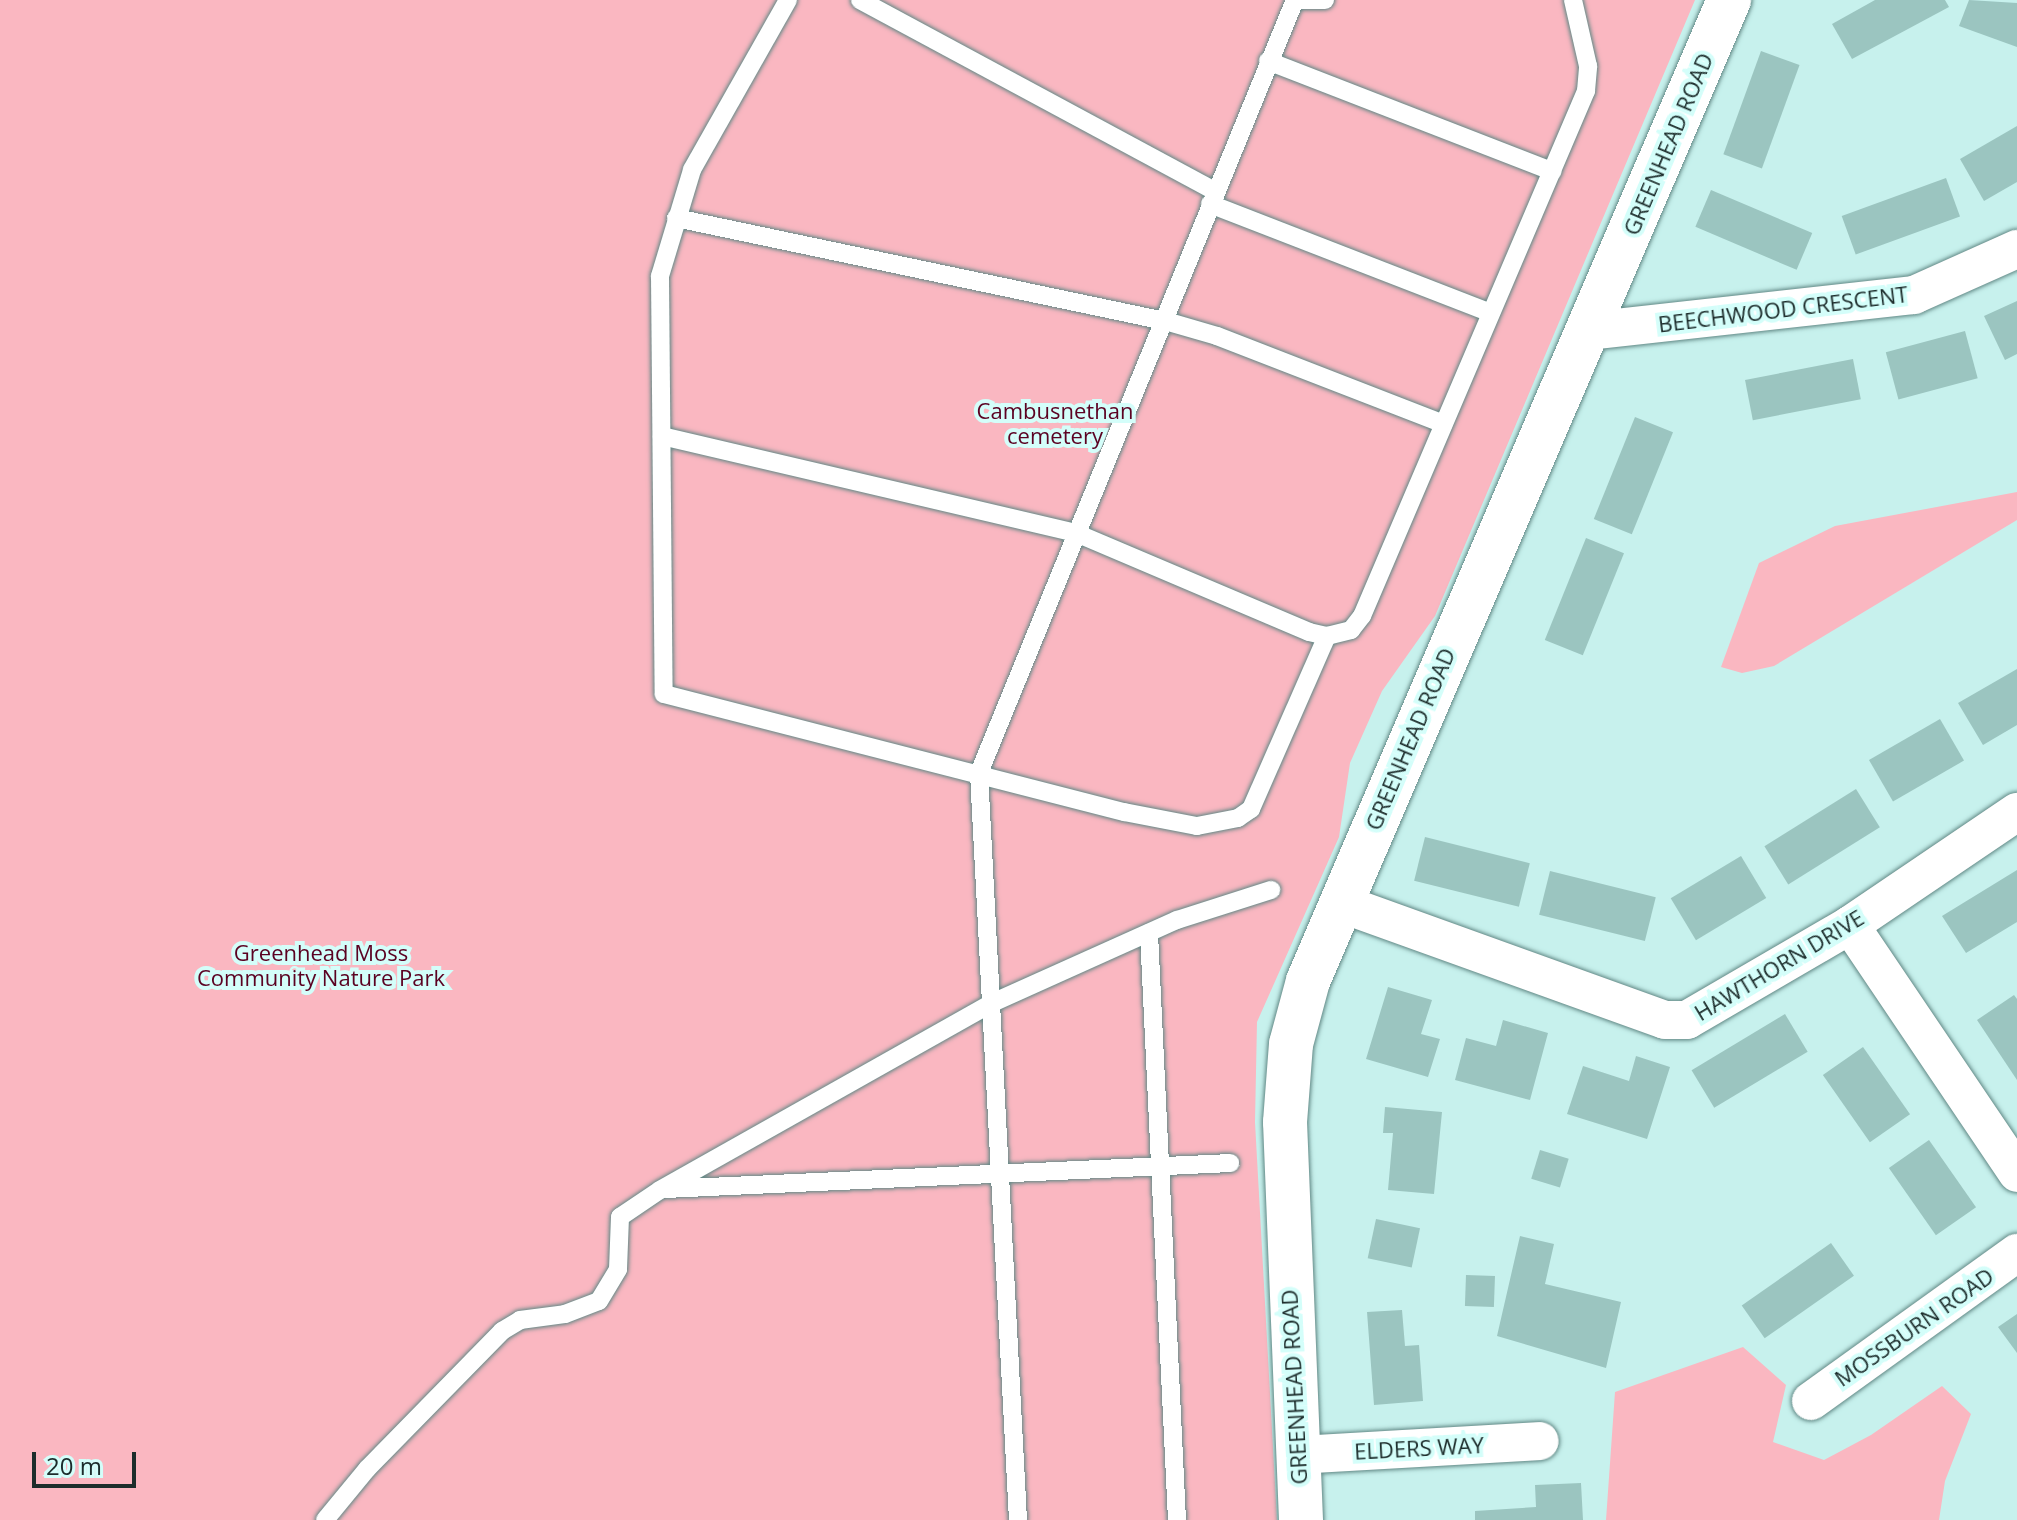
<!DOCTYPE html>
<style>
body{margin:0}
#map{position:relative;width:2017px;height:1520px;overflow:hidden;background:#c7f1ed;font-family:"Open Sans",sans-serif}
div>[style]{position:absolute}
.green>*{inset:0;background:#fab7c1}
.building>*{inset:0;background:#9bc5c0;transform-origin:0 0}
.roads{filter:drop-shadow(0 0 2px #618885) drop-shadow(0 0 2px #618885)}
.service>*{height:18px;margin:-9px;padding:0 9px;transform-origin:9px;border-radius:9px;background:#fff}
.minor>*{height:38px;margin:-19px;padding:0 19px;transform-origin:19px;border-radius:19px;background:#fff}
.tertiary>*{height:44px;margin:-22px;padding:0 22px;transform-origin:22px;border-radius:22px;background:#fff}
span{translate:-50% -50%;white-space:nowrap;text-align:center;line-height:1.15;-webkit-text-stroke:8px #d4fefa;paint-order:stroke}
.street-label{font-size:22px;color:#1c2c2b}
.park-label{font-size:22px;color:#5b0222}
.scale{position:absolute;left:32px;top:1452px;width:104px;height:36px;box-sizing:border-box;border:4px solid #1c2c2b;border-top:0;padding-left:10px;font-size:24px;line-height:28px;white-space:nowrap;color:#1c2c2b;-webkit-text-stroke:6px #d4fefa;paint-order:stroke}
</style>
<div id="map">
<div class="green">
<i style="clip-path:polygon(0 0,1695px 0,1435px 616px,1382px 691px,1350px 763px,1339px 837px,1257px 1022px,1255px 1122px,1277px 1520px,0 1520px)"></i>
<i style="clip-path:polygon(2017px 492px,2017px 520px,1774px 666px,1742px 673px,1721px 667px,1759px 563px,1835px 526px)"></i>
<i style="clip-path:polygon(1743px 1347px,1786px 1385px,1773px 1442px,1824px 1460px,1871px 1435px,1942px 1386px,1971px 1414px,1945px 1481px,1939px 1520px,1606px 1520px,1615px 1392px)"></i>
</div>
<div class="building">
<i style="clip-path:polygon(1875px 0,1945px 0,1949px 7px,1852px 59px,1832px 24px)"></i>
<i style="clip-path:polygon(1969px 0,2017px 3px,2017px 47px,1959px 26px)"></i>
<i style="left:1761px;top:51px;width:41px;height:110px;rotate:20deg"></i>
<i style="clip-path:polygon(2017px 126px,2017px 182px,1984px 201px,1960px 159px)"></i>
<i style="left:1946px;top:178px;width:41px;height:111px;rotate:70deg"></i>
<i style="left:1711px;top:190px;width:110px;height:40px;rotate:23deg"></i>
<i style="clip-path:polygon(2017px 301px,2017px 354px,2005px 360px,1984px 316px)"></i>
<i style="left:1965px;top:331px;width:49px;height:82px;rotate:75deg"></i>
<i style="left:1853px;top:359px;width:41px;height:110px;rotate:79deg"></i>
<i style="left:1635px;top:417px;width:41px;height:110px;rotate:22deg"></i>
<i style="left:1586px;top:538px;width:41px;height:110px;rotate:22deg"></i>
<i style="clip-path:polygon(2017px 669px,2017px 725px,1983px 745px,1958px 703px)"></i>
<i style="left:1940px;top:719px;width:48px;height:82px;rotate:60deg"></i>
<i style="left:1856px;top:789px;width:45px;height:108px;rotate:58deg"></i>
<i style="left:1425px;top:837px;width:108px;height:45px;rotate:14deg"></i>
<i style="left:1741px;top:856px;width:49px;height:82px;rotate:59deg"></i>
<i style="clip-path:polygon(2017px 870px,2017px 922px,1966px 953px,1942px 916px)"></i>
<i style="left:1550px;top:871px;width:109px;height:45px;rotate:14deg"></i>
<i style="clip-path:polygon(1388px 987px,1432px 1000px,1421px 1034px,1440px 1039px,1428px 1077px,1366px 1059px)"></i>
<i style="clip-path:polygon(2014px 995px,2017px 999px,2017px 1080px,1977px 1020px)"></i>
<i style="left:1785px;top:1014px;width:44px;height:109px;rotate:59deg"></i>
<i style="clip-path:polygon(1503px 1020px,1548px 1033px,1530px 1100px,1455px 1080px,1466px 1038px,1496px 1046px)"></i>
<i style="left:1863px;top:1047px;width:82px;height:49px;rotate:55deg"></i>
<i style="clip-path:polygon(1636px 1056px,1670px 1067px,1647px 1139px,1567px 1114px,1583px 1066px,1629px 1081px)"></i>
<i style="clip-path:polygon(1385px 1107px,1442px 1112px,1434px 1194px,1388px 1190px,1393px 1133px,1383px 1133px)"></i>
<i style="left:1929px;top:1140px;width:82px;height:49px;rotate:55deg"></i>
<i style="left:1540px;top:1150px;width:30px;height:30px;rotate:17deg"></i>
<i style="left:1376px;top:1219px;width:45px;height:40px;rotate:12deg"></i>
<i style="clip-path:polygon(1520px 1236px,1554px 1244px,1545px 1284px,1621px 1302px,1606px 1368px,1497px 1336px)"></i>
<i style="left:1831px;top:1243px;width:40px;height:109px;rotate:55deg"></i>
<i style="left:1466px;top:1275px;width:29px;height:31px;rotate:2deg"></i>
<i style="clip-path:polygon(1402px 1310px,1405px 1346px,1419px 1345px,1423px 1401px,1374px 1405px,1367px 1312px)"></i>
<i style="clip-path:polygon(2017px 1314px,2017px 1353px,1998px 1327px)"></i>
<i style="clip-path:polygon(1581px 1483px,1583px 1520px,1475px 1520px,1475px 1511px,1536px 1507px,1535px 1485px)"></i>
</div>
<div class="roads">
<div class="service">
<i style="left:788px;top:0;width:195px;rotate:119.5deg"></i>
<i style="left:692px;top:170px;width:111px;rotate:106.8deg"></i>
<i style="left:660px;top:276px;width:418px;rotate:89.5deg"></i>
<i style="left:664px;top:694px;width:475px;rotate:14.4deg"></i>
<i style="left:1124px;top:812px;width:74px;rotate:10.9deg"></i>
<i style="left:1197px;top:826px;width:42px;rotate:-11deg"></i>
<i style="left:1238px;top:818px;width:16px;rotate:-35deg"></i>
<i style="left:1251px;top:809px;width:189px;rotate:-66.3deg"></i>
<i style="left:860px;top:0;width:403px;rotate:28.3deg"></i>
<i style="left:1298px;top:0;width:27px"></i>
<i style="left:1268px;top:61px;width:305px;rotate:21.2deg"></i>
<i style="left:1210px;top:204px;width:301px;rotate:21.2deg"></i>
<i style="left:676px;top:218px;width:497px;rotate:11.9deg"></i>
<i style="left:1162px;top:320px;width:57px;rotate:16.2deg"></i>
<i style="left:1217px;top:336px;width:243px;rotate:21.2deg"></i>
<i style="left:662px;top:436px;width:425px;rotate:13.2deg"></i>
<i style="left:1076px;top:533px;width:253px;rotate:23deg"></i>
<i style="left:1309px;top:632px;width:18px;rotate:13deg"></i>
<i style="left:1327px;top:636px;width:25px;rotate:-14deg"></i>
<i style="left:1351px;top:630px;width:18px;rotate:-52deg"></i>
<i style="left:1362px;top:616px;width:571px;rotate:-66.89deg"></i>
<i style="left:1586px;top:91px;width:25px;rotate:-85deg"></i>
<i style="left:1588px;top:66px;width:68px;rotate:-102.8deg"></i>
<i style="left:1149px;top:933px;width:588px;rotate:87.27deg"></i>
<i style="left:665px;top:1189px;width:566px;rotate:-2.63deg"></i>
<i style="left:325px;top:1520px;width:66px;rotate:-50.5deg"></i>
<i style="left:367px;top:1469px;width:193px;rotate:-45.6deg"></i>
<i style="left:502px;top:1331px;width:21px;rotate:-31deg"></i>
<i style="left:520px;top:1320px;width:45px;rotate:-7.6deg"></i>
<i style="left:565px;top:1314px;width:36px;rotate:-21deg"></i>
<i style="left:599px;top:1301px;width:37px;rotate:-59deg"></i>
<i style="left:618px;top:1269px;width:52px;rotate:-87.8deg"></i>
<i style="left:620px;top:1217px;width:48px;rotate:-34deg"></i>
<i style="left:660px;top:1190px;width:381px;rotate:-29.4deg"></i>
<i style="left:992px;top:1003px;width:203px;rotate:-24.2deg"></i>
<i style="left:1177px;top:920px;width:99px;rotate:-17.7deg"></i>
<i style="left:1018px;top:1520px;width:748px;rotate:-92.99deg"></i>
<i style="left:979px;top:773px;width:835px;rotate:-67.77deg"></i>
</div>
<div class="minor">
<i style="left:1588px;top:331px;width:328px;rotate:-6.3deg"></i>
<i style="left:1914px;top:295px;width:113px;rotate:-24.1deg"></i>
<i style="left:1340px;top:903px;width:345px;rotate:19.8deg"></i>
<i style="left:1665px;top:1020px;width:22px"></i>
<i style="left:1687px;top:1020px;width:189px;rotate:-30.2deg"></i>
<i style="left:1850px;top:925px;width:202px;rotate:-34.1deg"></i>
<i style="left:1850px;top:925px;width:299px;rotate:56deg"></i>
<i style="left:1811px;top:1401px;width:254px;rotate:-35.7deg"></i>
<i style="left:1297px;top:1455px;width:243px;rotate:-3.3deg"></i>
</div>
<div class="tertiary">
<i style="left:1301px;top:1520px;width:398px;rotate:-92.3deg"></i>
<i style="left:1285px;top:1122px;width:78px;rotate:-85.6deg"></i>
<i style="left:1291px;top:1044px;width:65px;rotate:-74.9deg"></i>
<i style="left:1308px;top:981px;width:1068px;rotate:-66.77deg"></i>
</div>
</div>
<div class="street-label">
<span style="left:1668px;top:144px;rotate:-67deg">GREENHEAD ROAD</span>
<span style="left:1783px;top:309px;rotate:-7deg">BEECHWOOD CRESCENT</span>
<span style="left:1410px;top:739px;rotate:-67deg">GREENHEAD ROAD</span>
<span style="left:1779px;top:965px;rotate:-31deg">HAWTHORN DRIVE</span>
<span style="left:1914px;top:1327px;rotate:-35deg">MOSSBURN ROAD</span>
<span style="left:1294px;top:1387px;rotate:-93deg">GREENHEAD ROAD</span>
<span style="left:1419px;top:1448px;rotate:-3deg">ELDERS WAY</span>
</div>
<div class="park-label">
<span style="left:1055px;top:423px">Cambusnethan<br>cemetery</span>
<span style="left:321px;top:965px">Greenhead Moss<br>Community Nature Park</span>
</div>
<div class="scale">20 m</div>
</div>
